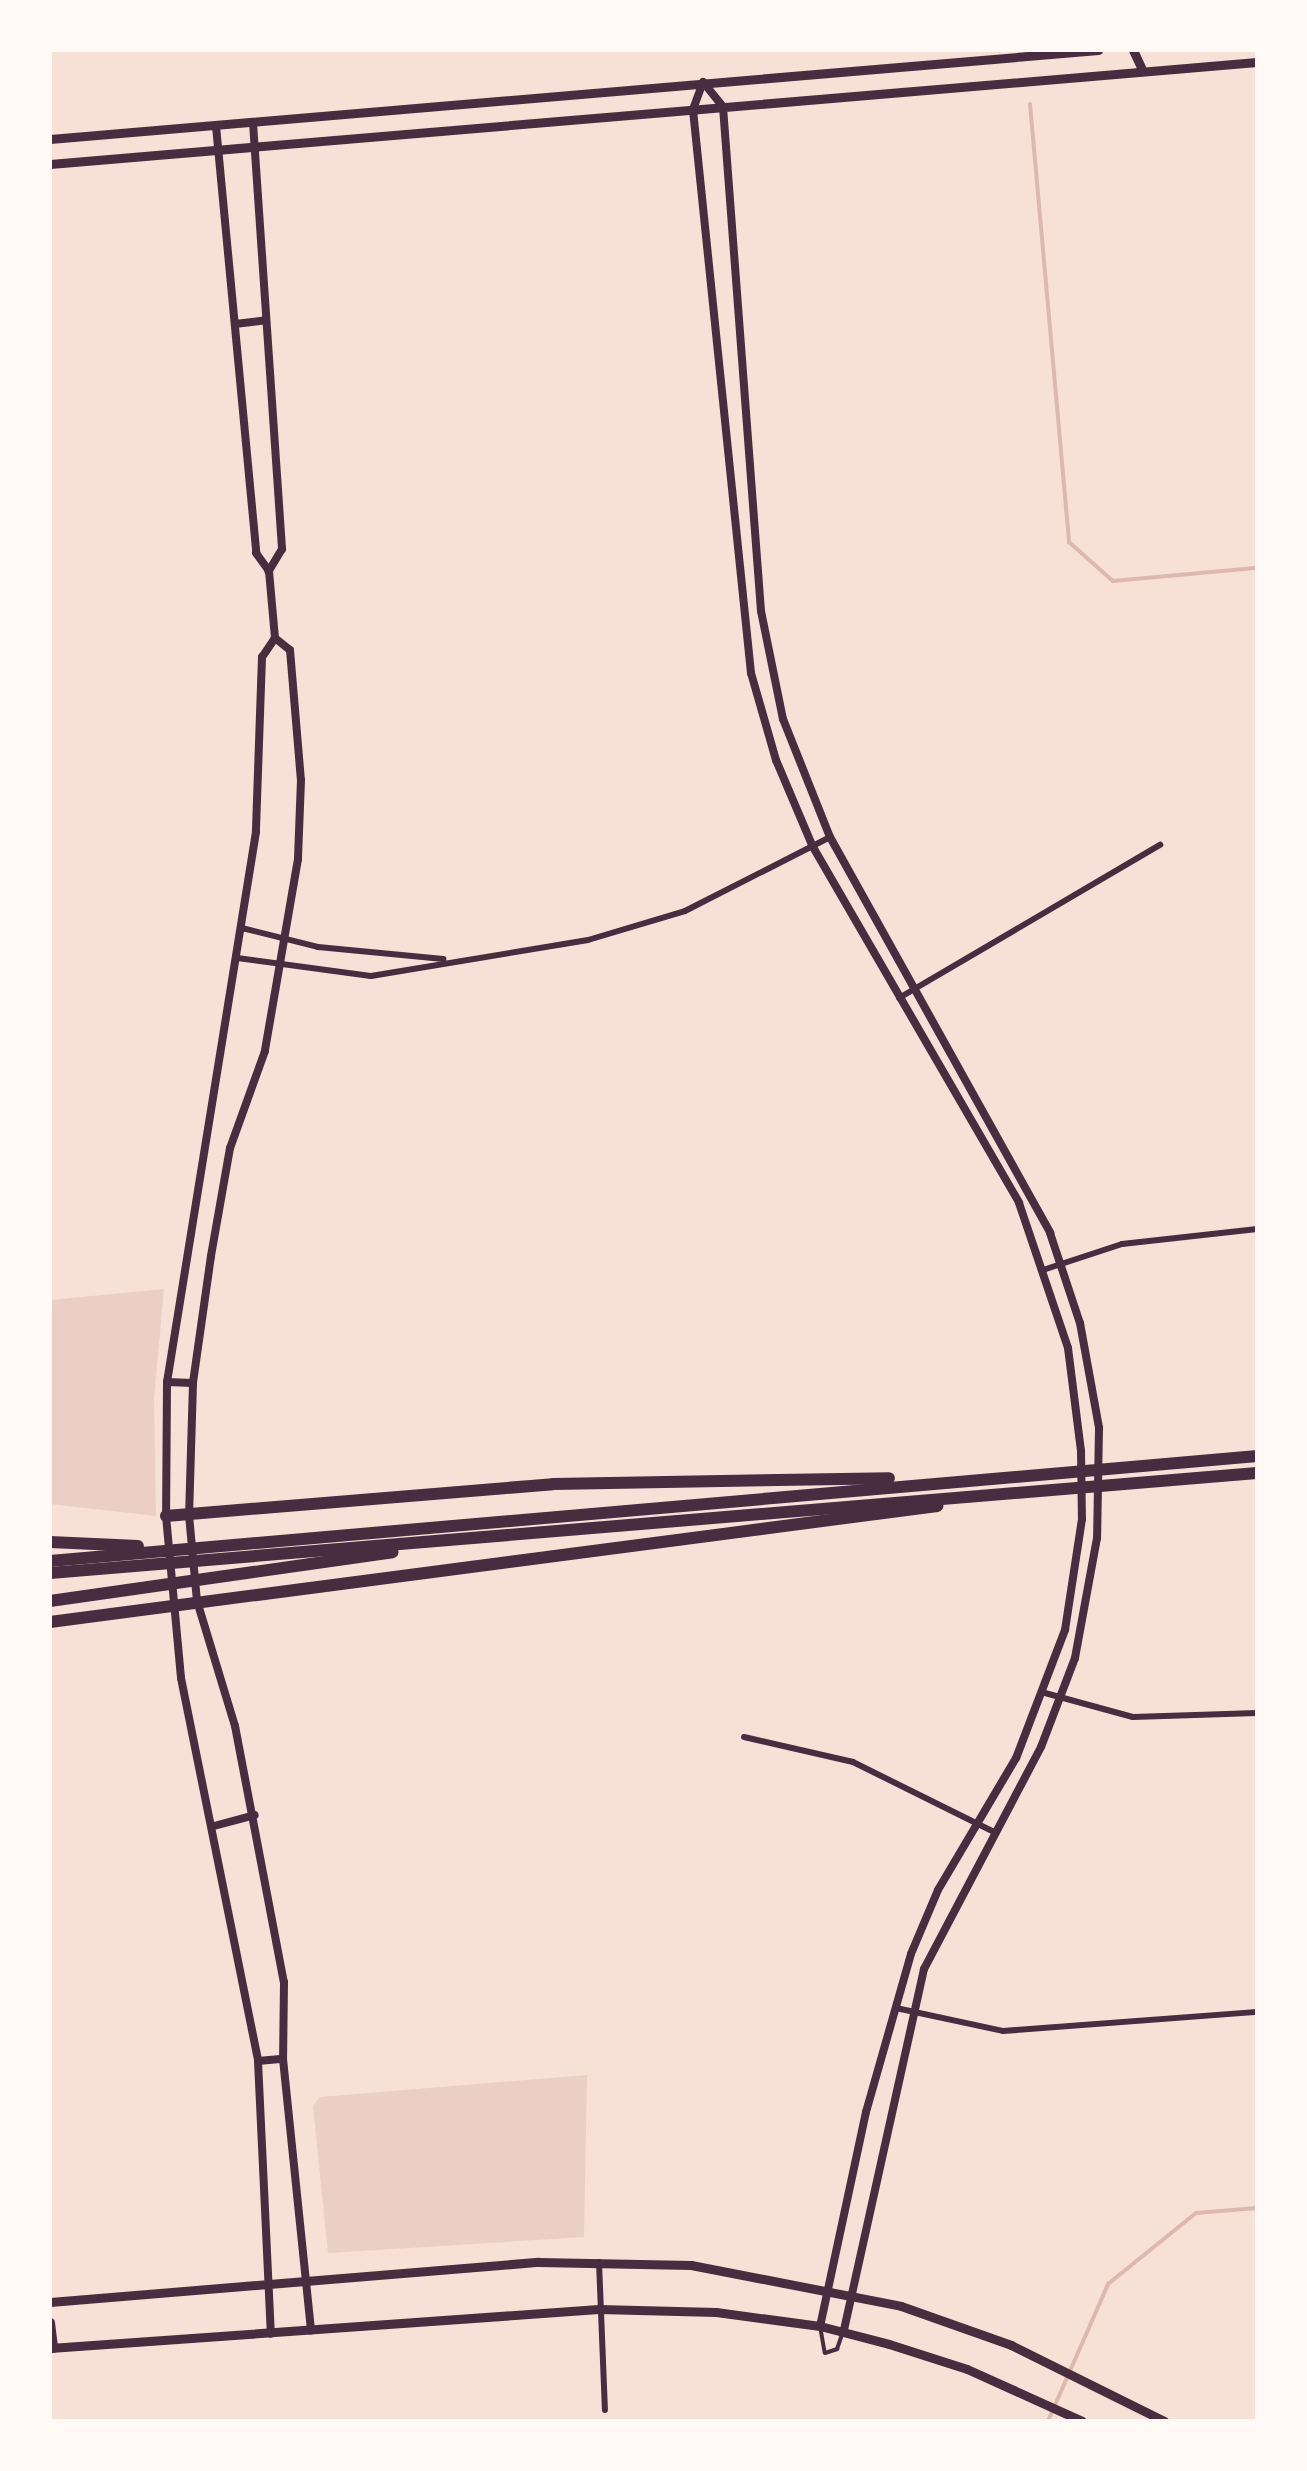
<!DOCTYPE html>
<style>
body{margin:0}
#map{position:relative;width:1307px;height:2471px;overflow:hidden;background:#f7e1d7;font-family:"Archivo Narrow",sans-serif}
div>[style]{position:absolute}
.green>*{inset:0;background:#ebcfc5}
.stream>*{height:4px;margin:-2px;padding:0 2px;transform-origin:2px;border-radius:2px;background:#dcb8b0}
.service>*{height:4px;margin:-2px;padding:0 2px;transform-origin:2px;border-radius:2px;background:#4a2c40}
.minor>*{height:6px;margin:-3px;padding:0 3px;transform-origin:3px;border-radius:3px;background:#4a2c40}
.tertiary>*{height:8px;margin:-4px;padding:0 4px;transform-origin:4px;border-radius:4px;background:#4a2c40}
.secondary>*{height:9px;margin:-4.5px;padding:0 4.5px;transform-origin:4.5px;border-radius:4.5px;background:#4a2c40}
.motorway>*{height:12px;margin:-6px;padding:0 6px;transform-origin:6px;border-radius:6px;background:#4a2c40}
span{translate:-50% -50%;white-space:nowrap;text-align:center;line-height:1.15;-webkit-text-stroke:8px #fffaf5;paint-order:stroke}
.frame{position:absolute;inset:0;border:52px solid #fffaf5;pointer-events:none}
</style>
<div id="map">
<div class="green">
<i style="clip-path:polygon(164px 1289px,154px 1398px,156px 1516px,50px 1504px,50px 1300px)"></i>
<i style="clip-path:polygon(587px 2075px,584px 2237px,328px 2253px,313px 2106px,320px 2097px)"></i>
</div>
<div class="stream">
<i style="left:1030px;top:104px;width:440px;rotate:84.9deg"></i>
<i style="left:1069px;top:542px;width:59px;rotate:41.6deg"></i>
<i style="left:1113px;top:581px;width:145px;rotate:-5.2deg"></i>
<i style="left:1048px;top:2421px;width:150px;rotate:-66.3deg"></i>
<i style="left:1108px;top:2284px;width:113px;rotate:-38.9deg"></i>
<i style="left:1196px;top:2213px;width:61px;rotate:-4.7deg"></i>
</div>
<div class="service">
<i style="left:820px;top:2326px;width:27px;rotate:80deg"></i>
<i style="left:825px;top:2353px;width:13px;rotate:-18deg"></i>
<i style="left:837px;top:2349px;width:18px;rotate:-71deg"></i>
</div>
<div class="minor">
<i style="left:242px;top:928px;width:78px;rotate:14deg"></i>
<i style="left:318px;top:947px;width:126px;rotate:5.5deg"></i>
<i style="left:237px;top:958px;width:135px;rotate:7.7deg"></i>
<i style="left:371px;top:976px;width:220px;rotate:-9.4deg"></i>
<i style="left:588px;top:940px;width:101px;rotate:-16.6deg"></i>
<i style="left:685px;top:911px;width:163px;rotate:-27deg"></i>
<i style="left:899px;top:998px;width:303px;rotate:-30.4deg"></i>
<i style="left:1046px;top:1269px;width:80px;rotate:-18.2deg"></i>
<i style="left:1122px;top:1244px;width:136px;rotate:-6.3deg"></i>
<i style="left:1045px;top:1693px;width:91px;rotate:15.3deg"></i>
<i style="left:1133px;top:1717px;width:124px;rotate:-1.8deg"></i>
<i style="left:744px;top:1737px;width:112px;rotate:12.9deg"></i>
<i style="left:853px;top:1762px;width:157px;rotate:26.4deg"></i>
<i style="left:896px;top:2008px;width:109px;rotate:12.1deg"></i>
<i style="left:1003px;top:2031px;width:255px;rotate:-4.3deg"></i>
<i style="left:599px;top:2262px;width:148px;rotate:87.7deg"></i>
</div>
<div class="tertiary">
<i style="left:703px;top:82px;width:32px;rotate:51deg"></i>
<i style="left:723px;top:107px;width:505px;rotate:85.69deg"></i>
<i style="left:761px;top:611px;width:110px;rotate:78.5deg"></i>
<i style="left:783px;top:719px;width:127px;rotate:68.3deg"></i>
<i style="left:830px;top:837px;width:453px;rotate:60.9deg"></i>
<i style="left:1050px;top:1233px;width:95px;rotate:71.6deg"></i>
<i style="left:1080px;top:1323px;width:107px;rotate:79.7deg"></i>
<i style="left:1099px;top:1428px;width:110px;rotate:91deg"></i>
<i style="left:1097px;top:1538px;width:122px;rotate:100.4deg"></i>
<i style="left:1075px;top:1658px;width:95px;rotate:110.9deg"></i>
<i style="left:1041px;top:1747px;width:251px;rotate:117.8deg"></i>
<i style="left:924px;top:1969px;width:371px;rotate:102.5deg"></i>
<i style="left:703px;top:82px;width:30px;rotate:110deg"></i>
<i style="left:693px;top:110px;width:566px;rotate:84.12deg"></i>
<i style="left:751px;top:673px;width:91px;rotate:74deg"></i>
<i style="left:776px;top:760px;width:95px;rotate:67deg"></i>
<i style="left:813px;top:847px;width:411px;rotate:59.9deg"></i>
<i style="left:1019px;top:1203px;width:153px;rotate:71.3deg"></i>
<i style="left:1068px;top:1348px;width:104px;rotate:82.8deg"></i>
<i style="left:1081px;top:1451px;width:68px;rotate:89.2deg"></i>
<i style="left:1082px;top:1519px;width:112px;rotate:98.7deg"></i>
<i style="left:1065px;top:1630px;width:137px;rotate:110.9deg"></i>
<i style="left:1016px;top:1758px;width:153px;rotate:120.6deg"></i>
<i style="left:938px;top:1890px;width:69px;rotate:112.9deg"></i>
<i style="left:911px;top:1954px;width:164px;rotate:105.9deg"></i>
<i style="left:866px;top:2112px;width:219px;rotate:102.1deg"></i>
<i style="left:253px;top:123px;width:427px;rotate:86.1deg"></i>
<i style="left:282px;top:549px;width:26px;rotate:121deg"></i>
<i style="left:216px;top:126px;width:429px;rotate:84.6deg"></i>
<i style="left:256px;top:553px;width:22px;rotate:54deg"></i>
<i style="left:269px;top:571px;width:67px;rotate:84.9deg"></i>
<i style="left:275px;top:638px;width:23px;rotate:124deg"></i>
<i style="left:262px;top:657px;width:175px;rotate:92deg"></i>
<i style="left:256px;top:832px;width:557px;rotate:99.19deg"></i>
<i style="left:167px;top:1382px;width:134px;rotate:90.4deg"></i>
<i style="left:166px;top:1516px;width:163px;rotate:84.7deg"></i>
<i style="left:181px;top:1678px;width:391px;rotate:78.6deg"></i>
<i style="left:258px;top:2061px;width:273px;rotate:87.3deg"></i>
<i style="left:235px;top:324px;width:31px;rotate:-7deg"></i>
<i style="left:275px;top:638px;width:19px;rotate:39deg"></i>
<i style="left:290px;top:650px;width:130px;rotate:85.2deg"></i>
<i style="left:301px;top:780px;width:79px;rotate:92.2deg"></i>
<i style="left:298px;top:859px;width:195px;rotate:99.8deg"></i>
<i style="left:265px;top:1051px;width:103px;rotate:109.8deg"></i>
<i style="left:230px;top:1148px;width:110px;rotate:100deg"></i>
<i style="left:211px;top:1256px;width:128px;rotate:98.1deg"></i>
<i style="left:193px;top:1383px;width:132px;rotate:91.7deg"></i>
<i style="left:189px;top:1515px;width:86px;rotate:84.7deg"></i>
<i style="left:197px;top:1601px;width:131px;rotate:73.1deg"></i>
<i style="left:235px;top:1726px;width:261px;rotate:79.2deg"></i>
<i style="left:284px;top:1982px;width:77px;rotate:90.7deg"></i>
<i style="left:283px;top:2059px;width:273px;rotate:84.1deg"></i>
<i style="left:167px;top:1382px;width:26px;rotate:2deg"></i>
<i style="left:214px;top:1826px;width:42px;rotate:-15deg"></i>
<i style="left:258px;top:2061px;width:25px;rotate:-5deg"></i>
</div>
<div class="secondary">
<i style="left:1133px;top:50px;width:23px;rotate:65deg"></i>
<i style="left:50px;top:139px;width:1052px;rotate:-4.85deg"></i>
<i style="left:50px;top:164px;width:1211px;rotate:-4.83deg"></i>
<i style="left:50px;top:2302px;width:490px;rotate:-4.7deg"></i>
<i style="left:538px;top:2262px;width:153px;rotate:1.1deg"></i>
<i style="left:691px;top:2265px;width:214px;rotate:11deg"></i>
<i style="left:901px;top:2306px;width:117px;rotate:19.5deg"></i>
<i style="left:1011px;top:2345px;width:171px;rotate:26.4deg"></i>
<i style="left:50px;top:2322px;width:26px;rotate:83deg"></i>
<i style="left:50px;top:2348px;width:550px;rotate:-4.06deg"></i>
<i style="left:599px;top:2309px;width:117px;rotate:1.5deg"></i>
<i style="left:716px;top:2312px;width:105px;rotate:7.7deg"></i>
<i style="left:820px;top:2326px;width:71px;rotate:14.6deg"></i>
<i style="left:889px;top:2344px;width:82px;rotate:17.8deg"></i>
<i style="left:967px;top:2369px;width:126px;rotate:24.3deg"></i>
</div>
<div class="motorway">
<i style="left:166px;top:1516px;width:388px;rotate:-4.7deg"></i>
<i style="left:553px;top:1484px;width:336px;rotate:-1deg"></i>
<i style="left:50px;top:1542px;width:88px;rotate:2.6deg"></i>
<i style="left:50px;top:1561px;width:1212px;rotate:-4.97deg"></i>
<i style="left:50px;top:1573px;width:1211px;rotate:-4.74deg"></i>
<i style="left:50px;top:1601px;width:346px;rotate:-8.1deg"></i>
<i style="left:50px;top:1622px;width:895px;rotate:-7.45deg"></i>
</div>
<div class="frame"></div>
</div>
